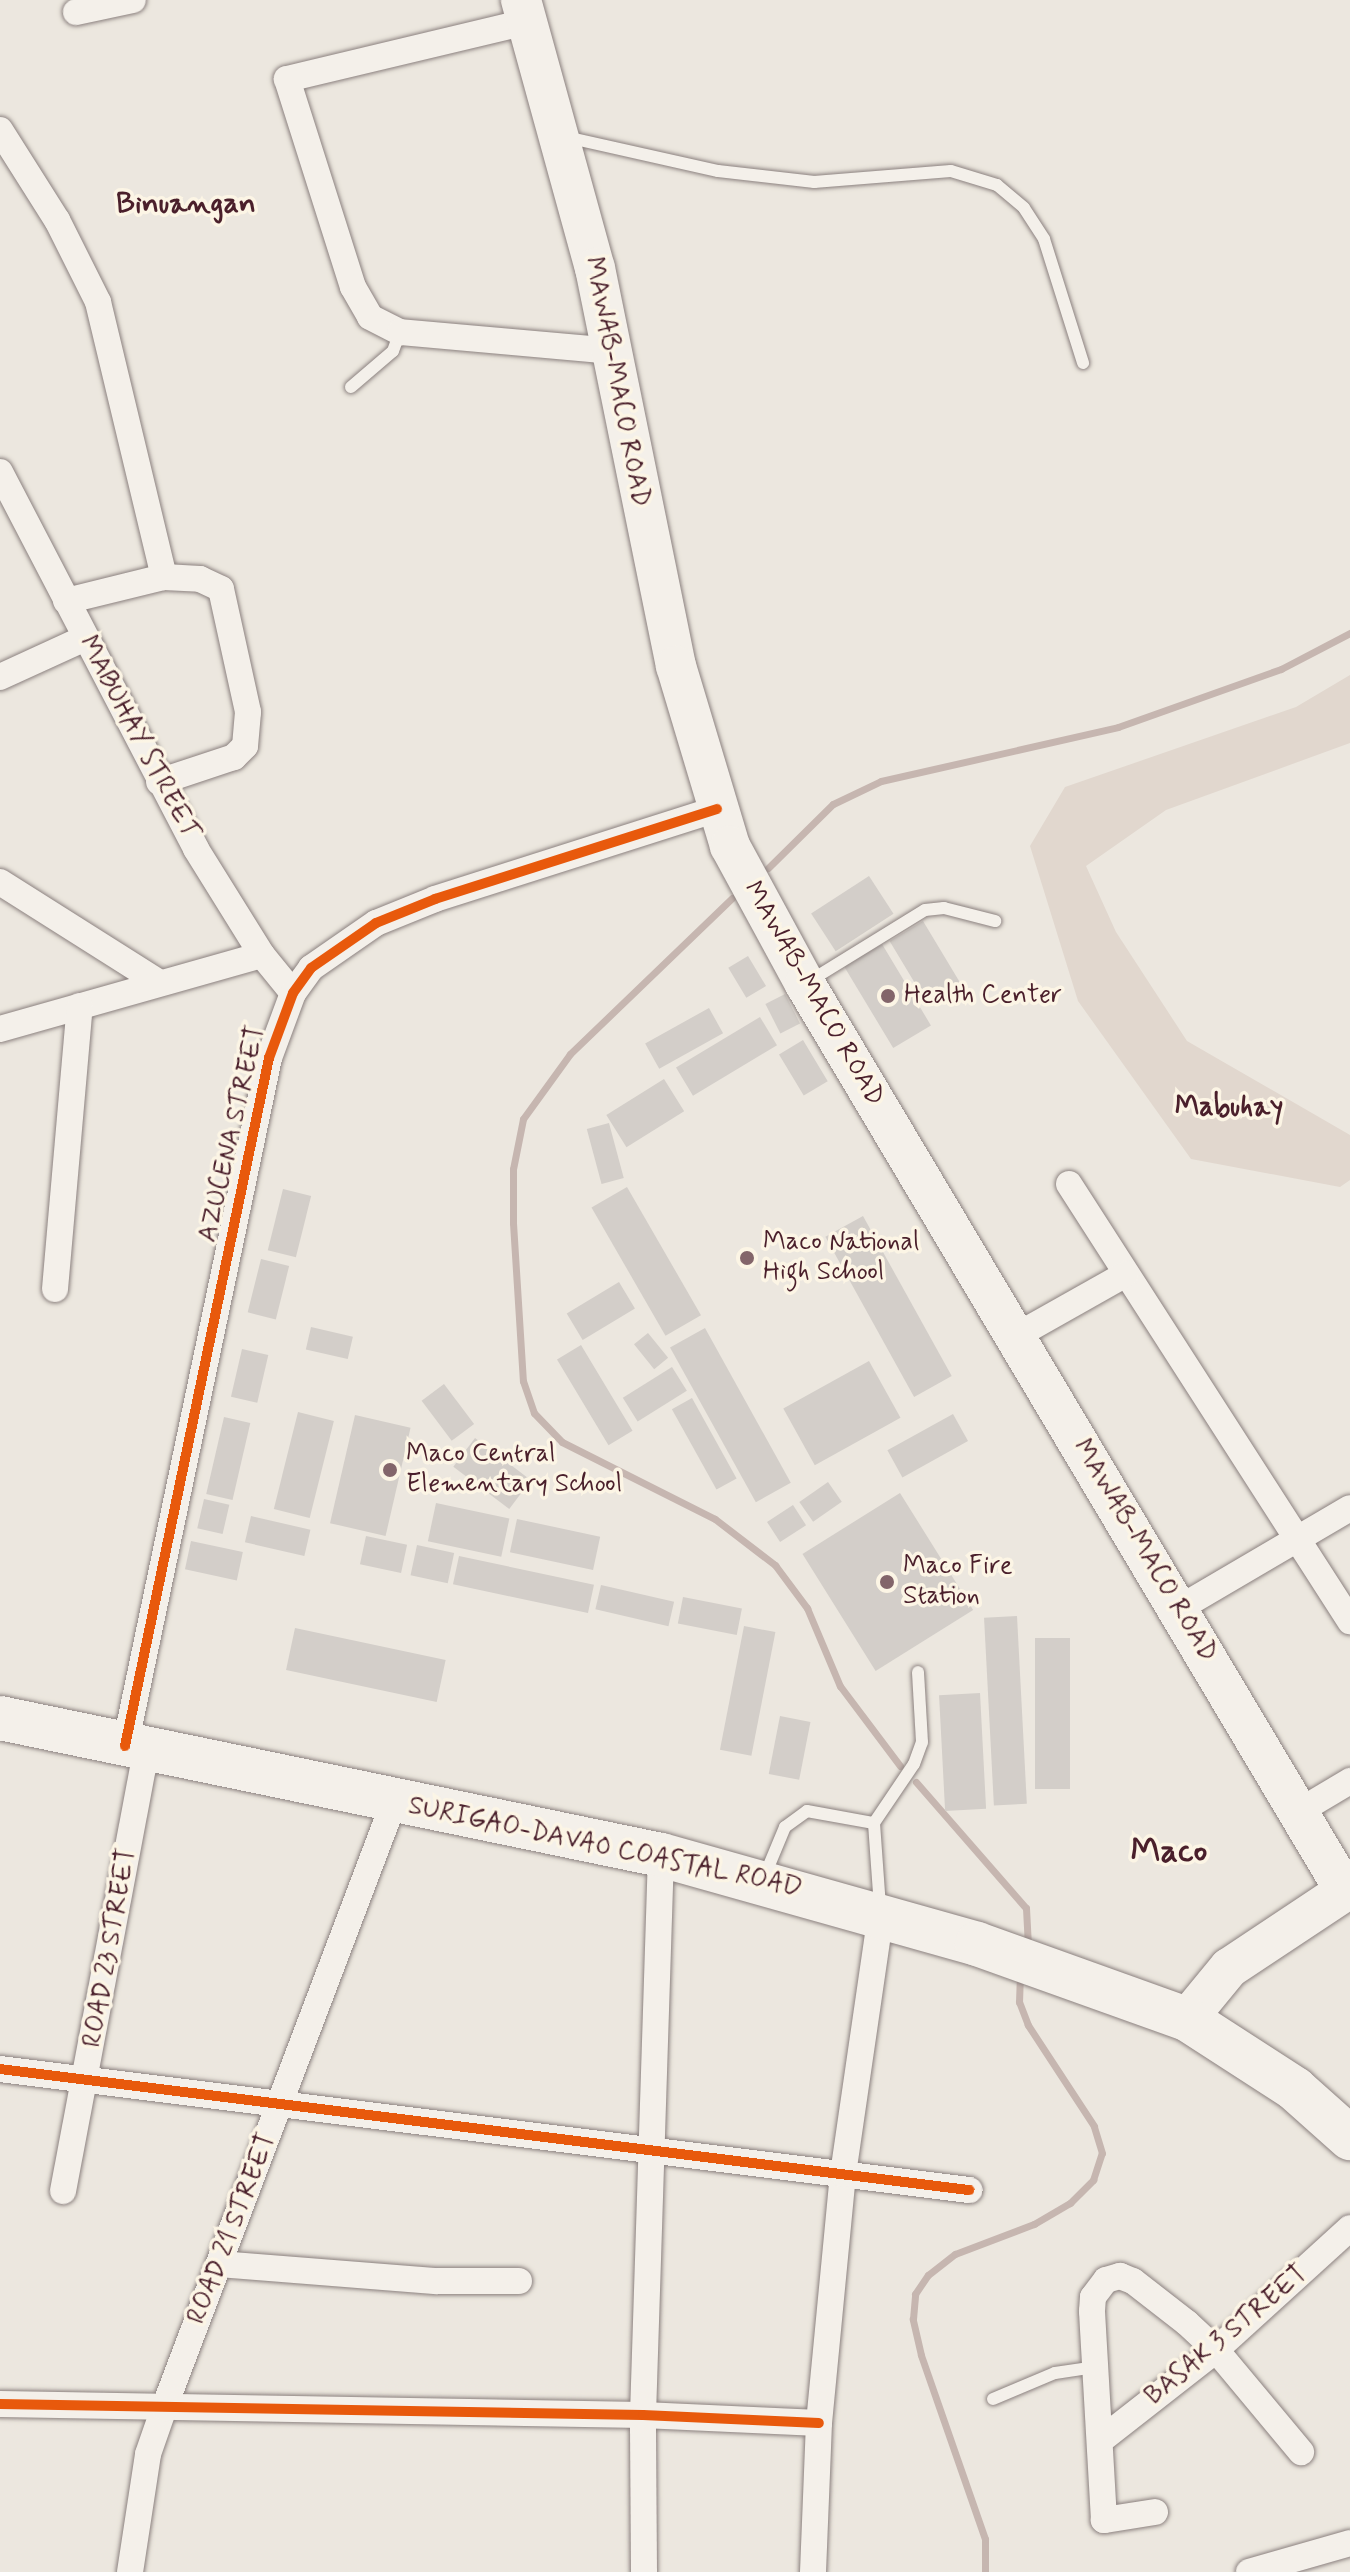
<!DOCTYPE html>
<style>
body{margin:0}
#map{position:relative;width:1350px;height:2572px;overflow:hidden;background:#ece7df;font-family:Mynerve,sans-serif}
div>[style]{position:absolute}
.green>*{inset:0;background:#e1d7ce}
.stream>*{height:7px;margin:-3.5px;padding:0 3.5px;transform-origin:3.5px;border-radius:3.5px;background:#c6b6b0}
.building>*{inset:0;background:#d3cec9;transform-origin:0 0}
.roads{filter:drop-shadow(0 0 2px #8b817f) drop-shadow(0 0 2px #8b817f)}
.lane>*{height:12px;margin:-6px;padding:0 6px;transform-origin:6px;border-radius:6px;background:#f4f0ea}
.street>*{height:26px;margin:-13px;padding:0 13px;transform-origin:13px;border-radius:13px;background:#f4f0ea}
.primary>*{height:40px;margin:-20px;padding:0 20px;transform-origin:20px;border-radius:20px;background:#f4f0ea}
.highway>*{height:44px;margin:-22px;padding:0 22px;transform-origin:22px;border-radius:22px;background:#f4f0ea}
.cycleway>*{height:10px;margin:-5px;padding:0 5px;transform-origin:5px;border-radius:5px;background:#e8590c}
.dots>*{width:22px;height:22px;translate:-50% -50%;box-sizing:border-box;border:4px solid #fcf5e5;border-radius:50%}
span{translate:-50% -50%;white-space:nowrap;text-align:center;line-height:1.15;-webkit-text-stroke:7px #fcf5e5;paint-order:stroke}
.street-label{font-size:26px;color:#4a1f2b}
.poi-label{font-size:26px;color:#4a1f2b}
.left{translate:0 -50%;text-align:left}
.neighbourhood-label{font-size:28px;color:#4a1f2b;font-weight:700}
.quarter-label{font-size:30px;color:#4a1f2b;font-weight:700}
.district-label{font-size:34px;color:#4a1f2b;font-weight:700}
</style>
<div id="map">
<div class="green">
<i style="clip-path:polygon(1350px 675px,1350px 743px,1166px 810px,1086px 866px,1116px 932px,1187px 1041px,1350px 1135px,1350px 1180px,1340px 1187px,1191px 1159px,1078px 1001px,1030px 846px,1065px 787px,1296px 707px)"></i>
</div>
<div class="stream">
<i style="left:768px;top:868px;width:91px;rotate:-44.6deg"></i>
<i style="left:833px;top:804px;width:53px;rotate:-25.6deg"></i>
<i style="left:881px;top:781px;width:243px;rotate:-12.8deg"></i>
<i style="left:1118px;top:727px;width:173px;rotate:-19.6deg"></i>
<i style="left:1281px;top:669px;width:78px;rotate:-27.6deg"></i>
<i style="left:732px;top:898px;width:225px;rotate:136.1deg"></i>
<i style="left:570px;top:1054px;width:80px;rotate:125.9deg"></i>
<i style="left:523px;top:1119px;width:51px;rotate:101.3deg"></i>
<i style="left:513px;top:1169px;width:54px;rotate:90deg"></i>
<i style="left:513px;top:1223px;width:158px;rotate:86.4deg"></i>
<i style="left:523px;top:1381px;width:34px;rotate:71deg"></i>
<i style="left:534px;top:1413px;width:40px;rotate:46deg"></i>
<i style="left:562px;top:1442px;width:171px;rotate:26.7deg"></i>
<i style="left:715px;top:1519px;width:76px;rotate:37.5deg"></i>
<i style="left:775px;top:1565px;width:54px;rotate:53.3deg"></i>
<i style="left:807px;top:1608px;width:85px;rotate:67.1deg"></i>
<i style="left:840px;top:1686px;width:100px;rotate:53.1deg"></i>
<i style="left:916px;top:1782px;width:167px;rotate:48.9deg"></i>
<i style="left:1026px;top:1908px;width:37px;rotate:87deg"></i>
<i style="left:985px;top:2572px;width:33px;rotate:-90deg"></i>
<i style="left:985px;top:2539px;width:195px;rotate:-109.2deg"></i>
<i style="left:921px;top:2355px;width:37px;rotate:-103deg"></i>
<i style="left:913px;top:2319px;width:25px;rotate:-85deg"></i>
<i style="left:915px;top:2294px;width:23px;rotate:-56deg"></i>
<i style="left:928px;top:2275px;width:34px;rotate:-38deg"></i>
<i style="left:955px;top:2254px;width:85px;rotate:-20.8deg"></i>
<i style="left:1034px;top:2224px;width:42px;rotate:-30.3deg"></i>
<i style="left:1070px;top:2203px;width:33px;rotate:-45deg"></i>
<i style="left:1093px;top:2180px;width:28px;rotate:-72deg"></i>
<i style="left:1102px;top:2153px;width:28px;rotate:-107deg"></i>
<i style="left:1094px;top:2126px;width:121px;rotate:-123.2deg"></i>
<i style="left:1028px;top:2025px;width:25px;rotate:-111deg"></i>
<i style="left:1019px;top:2002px;width:26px;rotate:-88deg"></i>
</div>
<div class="building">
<i style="left:869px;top:876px;width:45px;height:69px;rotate:57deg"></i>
<i style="left:923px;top:921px;width:75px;height:39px;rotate:59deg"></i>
<i style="left:882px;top:944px;width:95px;height:44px;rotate:59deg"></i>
<i style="left:748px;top:956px;width:35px;height:23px;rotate:59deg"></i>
<i style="left:785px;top:994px;width:33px;height:22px;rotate:63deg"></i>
<i style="left:709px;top:1008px;width:29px;height:73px;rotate:61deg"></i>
<i style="left:760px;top:1017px;width:33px;height:98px;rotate:59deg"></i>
<i style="left:803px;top:1040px;width:48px;height:28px;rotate:59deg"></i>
<i style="left:664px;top:1079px;width:38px;height:68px;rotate:58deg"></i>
<i style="left:609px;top:1123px;width:57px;height:23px;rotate:75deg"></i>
<i style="left:627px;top:1187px;width:148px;height:41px;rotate:60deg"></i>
<i style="left:283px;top:1189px;width:29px;height:63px;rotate:14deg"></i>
<i style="left:863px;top:1216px;width:183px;height:43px;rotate:61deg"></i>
<i style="left:261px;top:1259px;width:29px;height:55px;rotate:14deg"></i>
<i style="left:619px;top:1282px;width:31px;height:61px;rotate:59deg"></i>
<i style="left:311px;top:1327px;width:43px;height:23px;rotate:13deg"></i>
<i style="left:705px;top:1328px;width:177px;height:40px;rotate:61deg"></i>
<i style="left:648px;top:1333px;width:32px;height:18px;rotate:51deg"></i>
<i style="left:581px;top:1345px;width:100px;height:28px;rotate:59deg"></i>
<i style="left:242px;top:1349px;width:27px;height:49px;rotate:13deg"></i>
<i style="left:869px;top:1361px;width:65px;height:98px;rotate:61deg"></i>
<i style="left:672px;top:1367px;width:28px;height:58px;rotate:58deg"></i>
<i style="left:444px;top:1384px;width:50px;height:28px;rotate:53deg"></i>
<i style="left:692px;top:1398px;width:92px;height:23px;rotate:61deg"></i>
<i style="left:298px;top:1412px;width:37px;height:100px;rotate:14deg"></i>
<i style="left:953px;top:1414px;width:31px;height:75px;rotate:61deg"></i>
<i style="left:355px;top:1415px;width:57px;height:111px;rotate:13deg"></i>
<i style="left:224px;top:1417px;width:27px;height:79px;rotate:13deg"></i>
<i style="left:475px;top:1438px;width:70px;height:36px;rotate:37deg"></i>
<i style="left:828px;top:1482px;width:24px;height:35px;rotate:55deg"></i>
<i style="left:900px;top:1493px;width:138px;height:115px;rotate:58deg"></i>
<i style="left:204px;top:1499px;width:26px;height:30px;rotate:13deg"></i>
<i style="left:436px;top:1503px;width:75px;height:39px;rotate:12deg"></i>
<i style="left:793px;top:1505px;width:24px;height:31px;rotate:57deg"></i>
<i style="left:251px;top:1516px;width:61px;height:27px;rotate:13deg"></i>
<i style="left:517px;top:1519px;width:85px;height:34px;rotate:12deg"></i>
<i style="left:366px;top:1536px;width:42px;height:29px;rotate:12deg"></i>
<i style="left:191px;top:1541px;width:53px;height:29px;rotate:12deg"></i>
<i style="left:417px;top:1545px;width:38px;height:31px;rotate:12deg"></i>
<i style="left:459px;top:1556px;width:138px;height:29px;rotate:12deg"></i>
<i style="left:601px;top:1585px;width:75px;height:25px;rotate:13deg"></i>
<i style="left:683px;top:1597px;width:60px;height:27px;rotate:11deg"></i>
<i style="left:1017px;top:1616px;width:188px;height:33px;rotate:87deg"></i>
<i style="left:744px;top:1626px;width:32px;height:126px;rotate:11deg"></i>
<i style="left:295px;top:1628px;width:154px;height:43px;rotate:12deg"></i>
<i style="left:1035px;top:1638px;width:35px;height:151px"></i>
<i style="left:980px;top:1693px;width:116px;height:41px;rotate:87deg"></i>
<i style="left:780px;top:1716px;width:31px;height:59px;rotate:11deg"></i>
</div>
<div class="roads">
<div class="lane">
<i style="left:566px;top:137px;width:156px;rotate:12.6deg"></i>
<i style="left:718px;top:171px;width:97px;rotate:6.5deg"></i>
<i style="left:814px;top:182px;width:137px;rotate:-4.6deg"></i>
<i style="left:951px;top:171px;width:48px;rotate:16.9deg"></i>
<i style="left:997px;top:185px;width:35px;rotate:40deg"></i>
<i style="left:1024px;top:208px;width:37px;rotate:57deg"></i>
<i style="left:1044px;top:239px;width:130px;rotate:72.5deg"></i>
<i style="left:351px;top:387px;width:55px;rotate:-40.6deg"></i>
<i style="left:393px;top:351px;width:20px;rotate:-70deg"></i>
<i style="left:808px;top:982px;width:137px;rotate:-31.6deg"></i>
<i style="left:925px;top:910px;width:19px;rotate:-6deg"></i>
<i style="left:944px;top:908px;width:53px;rotate:14.3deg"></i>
<i style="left:765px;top:1875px;width:52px;rotate:-67.4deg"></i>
<i style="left:785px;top:1827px;width:27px;rotate:-36deg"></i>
<i style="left:807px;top:1811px;width:68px;rotate:10.2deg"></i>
<i style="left:880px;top:1907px;width:84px;rotate:-94.1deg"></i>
<i style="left:874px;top:1823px;width:71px;rotate:-55.9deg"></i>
<i style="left:914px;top:1764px;width:23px;rotate:-70deg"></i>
<i style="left:922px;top:1742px;width:70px;rotate:-93.3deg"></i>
<i style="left:993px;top:2399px;width:67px;rotate:-22.8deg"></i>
<i style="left:1055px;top:2373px;width:40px;rotate:-8.5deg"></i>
</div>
<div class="street">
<i style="left:76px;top:12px;width:58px;rotate:-11.9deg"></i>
<i style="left:526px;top:22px;width:246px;rotate:166.6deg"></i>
<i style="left:287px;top:79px;width:218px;rotate:72.4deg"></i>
<i style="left:353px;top:287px;width:34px;rotate:60deg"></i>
<i style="left:370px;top:317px;width:34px;rotate:27deg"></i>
<i style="left:400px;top:332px;width:215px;rotate:5.1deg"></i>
<i style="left:0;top:130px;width:107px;rotate:57.7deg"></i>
<i style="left:57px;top:220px;width:92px;rotate:63.4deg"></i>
<i style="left:98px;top:302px;width:283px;rotate:76.5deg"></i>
<i style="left:0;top:472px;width:425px;rotate:62.5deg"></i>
<i style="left:196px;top:849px;width:125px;rotate:58.1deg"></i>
<i style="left:262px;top:955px;width:49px;rotate:50.8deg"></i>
<i style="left:66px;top:601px;width:101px;rotate:-13.8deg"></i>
<i style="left:164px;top:577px;width:36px;rotate:3deg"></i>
<i style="left:200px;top:579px;width:23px;rotate:25deg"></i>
<i style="left:221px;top:589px;width:126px;rotate:77.6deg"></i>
<i style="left:248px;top:712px;width:34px;rotate:95deg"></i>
<i style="left:245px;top:746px;width:16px;rotate:135deg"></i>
<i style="left:234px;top:757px;width:79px;rotate:161.6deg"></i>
<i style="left:0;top:677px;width:94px;rotate:-24.6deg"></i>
<i style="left:0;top:882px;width:189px;rotate:32.3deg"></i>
<i style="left:0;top:1029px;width:272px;rotate:-15.8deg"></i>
<i style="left:1069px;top:1184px;width:520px;rotate:57.26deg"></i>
<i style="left:55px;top:1289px;width:284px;rotate:-85deg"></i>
<i style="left:1016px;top:1336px;width:126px;rotate:-29.4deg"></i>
<i style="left:1178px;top:1609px;width:199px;rotate:-30.4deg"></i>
<i style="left:125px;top:1746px;width:703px;rotate:-78.18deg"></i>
<i style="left:269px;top:1058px;width:69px;rotate:-69.7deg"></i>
<i style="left:293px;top:993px;width:31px;rotate:-54deg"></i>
<i style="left:311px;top:968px;width:79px;rotate:-34.7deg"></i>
<i style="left:376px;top:923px;width:64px;rotate:-22.1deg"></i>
<i style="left:435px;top:899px;width:296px;rotate:-17.7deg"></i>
<i style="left:1298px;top:1812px;width:61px;rotate:-30.8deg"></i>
<i style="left:0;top:2069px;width:977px;rotate:7.12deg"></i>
<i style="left:63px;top:2191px;width:448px;rotate:-79.3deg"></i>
<i style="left:219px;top:2264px;width:219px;rotate:4.5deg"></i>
<i style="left:437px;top:2281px;width:82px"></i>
<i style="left:0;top:2404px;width:643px;rotate:0.98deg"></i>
<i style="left:643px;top:2415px;width:176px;rotate:2.6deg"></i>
<i style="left:1101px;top:2440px;width:146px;rotate:-38deg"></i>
<i style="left:1216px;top:2350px;width:181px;rotate:-42.3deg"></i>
<i style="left:1155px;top:2512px;width:52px;rotate:171.1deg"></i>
<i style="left:1104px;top:2520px;width:209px;rotate:-93.3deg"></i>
<i style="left:1092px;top:2311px;width:14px;rotate:-86deg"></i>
<i style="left:1093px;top:2297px;width:21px;rotate:-53deg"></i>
<i style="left:1106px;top:2280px;width:15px;rotate:-16deg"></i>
<i style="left:1120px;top:2276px;width:14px;rotate:21deg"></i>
<i style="left:1133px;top:2281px;width:68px;rotate:37.9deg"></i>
<i style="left:1187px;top:2323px;width:40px;rotate:43deg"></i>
<i style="left:1216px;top:2350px;width:133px;rotate:50.2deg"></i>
<i style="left:130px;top:2572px;width:119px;rotate:-81.3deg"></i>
<i style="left:148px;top:2454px;width:49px;rotate:-70.8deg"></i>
<i style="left:164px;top:2408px;width:648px;rotate:-69.22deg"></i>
<i style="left:644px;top:2572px;width:157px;rotate:-90.4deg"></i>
<i style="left:643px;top:2415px;width:560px;rotate:-88.16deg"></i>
<i style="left:813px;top:2572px;width:149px;rotate:-87.7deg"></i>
<i style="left:819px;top:2423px;width:250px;rotate:-84.5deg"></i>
<i style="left:843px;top:2174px;width:263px;rotate:-81.7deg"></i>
<i style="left:1249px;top:2572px;width:105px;rotate:-16deg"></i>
</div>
<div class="primary">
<i style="left:521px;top:0;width:278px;rotate:74.6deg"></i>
<i style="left:595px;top:268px;width:406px;rotate:78.5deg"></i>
<i style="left:676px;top:666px;width:188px;rotate:73.3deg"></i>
<i style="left:730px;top:846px;width:157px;rotate:61.5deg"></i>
<i style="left:805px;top:984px;width:1056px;rotate:59.23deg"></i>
<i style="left:1345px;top:1891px;width:139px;rotate:146.4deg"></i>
<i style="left:1229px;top:1968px;width:66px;rotate:129.5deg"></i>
</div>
<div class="highway">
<i style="left:0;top:1718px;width:675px;rotate:11.71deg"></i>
<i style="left:661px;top:1855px;width:328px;rotate:15.7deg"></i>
<i style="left:977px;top:1944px;width:223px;rotate:19.7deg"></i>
<i style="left:1187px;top:2019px;width:129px;rotate:32.9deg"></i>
<i style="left:1295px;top:2089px;width:74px;rotate:41.7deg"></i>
</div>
</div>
<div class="cycleway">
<i style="left:125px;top:1746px;width:703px;rotate:-78.18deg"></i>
<i style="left:269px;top:1058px;width:69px;rotate:-69.7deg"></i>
<i style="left:293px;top:993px;width:31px;rotate:-54deg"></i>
<i style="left:311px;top:968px;width:79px;rotate:-34.7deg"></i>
<i style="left:376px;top:923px;width:64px;rotate:-22.1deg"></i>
<i style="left:435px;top:899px;width:296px;rotate:-17.7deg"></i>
<i style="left:0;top:2069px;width:977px;rotate:7.12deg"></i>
<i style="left:0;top:2404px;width:643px;rotate:0.98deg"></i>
<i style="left:643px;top:2415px;width:176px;rotate:2.6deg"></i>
</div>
<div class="dots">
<i style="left:888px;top:996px;background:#83656a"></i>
<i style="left:747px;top:1258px;background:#83656a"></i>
<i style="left:390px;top:1470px;background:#83656a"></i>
<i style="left:887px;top:1582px;background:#83656a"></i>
</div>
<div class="street-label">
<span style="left:616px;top:382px;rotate:79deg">MAWAB-MACO ROAD</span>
<span style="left:138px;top:738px;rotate:62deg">MABUHAY STREET</span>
<span style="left:813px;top:994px;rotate:60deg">MAWAB-MACO ROAD</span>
<span style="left:233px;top:1134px;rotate:-77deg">AZUCENA STREET</span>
<span style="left:1144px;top:1551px;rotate:59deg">MAWAB-MACO ROAD</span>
<span style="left:605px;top:1848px;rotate:12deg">SURIGAO-DAVAO COASTAL ROAD</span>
<span style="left:111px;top:1948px;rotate:-80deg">ROAD 23 STREET</span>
<span style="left:233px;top:2229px;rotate:-69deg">ROAD 21 STREET</span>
<span style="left:1227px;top:2336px;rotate:-40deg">BASAK 3 STREET</span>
</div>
<div class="poi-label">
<span class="left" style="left:904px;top:996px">Health Center</span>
<span class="left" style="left:763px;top:1258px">Maco National<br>High School</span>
<span class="left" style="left:406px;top:1470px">Maco Central<br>Elementary School</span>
<span class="left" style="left:903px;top:1582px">Maco Fire<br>Station</span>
</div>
<div class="neighbourhood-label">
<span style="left:1229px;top:1108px">Mabuhay</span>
</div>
<div class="quarter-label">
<span style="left:186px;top:204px">Binuangan</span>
</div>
<div class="district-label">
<span style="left:1169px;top:1852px">Maco</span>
</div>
</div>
